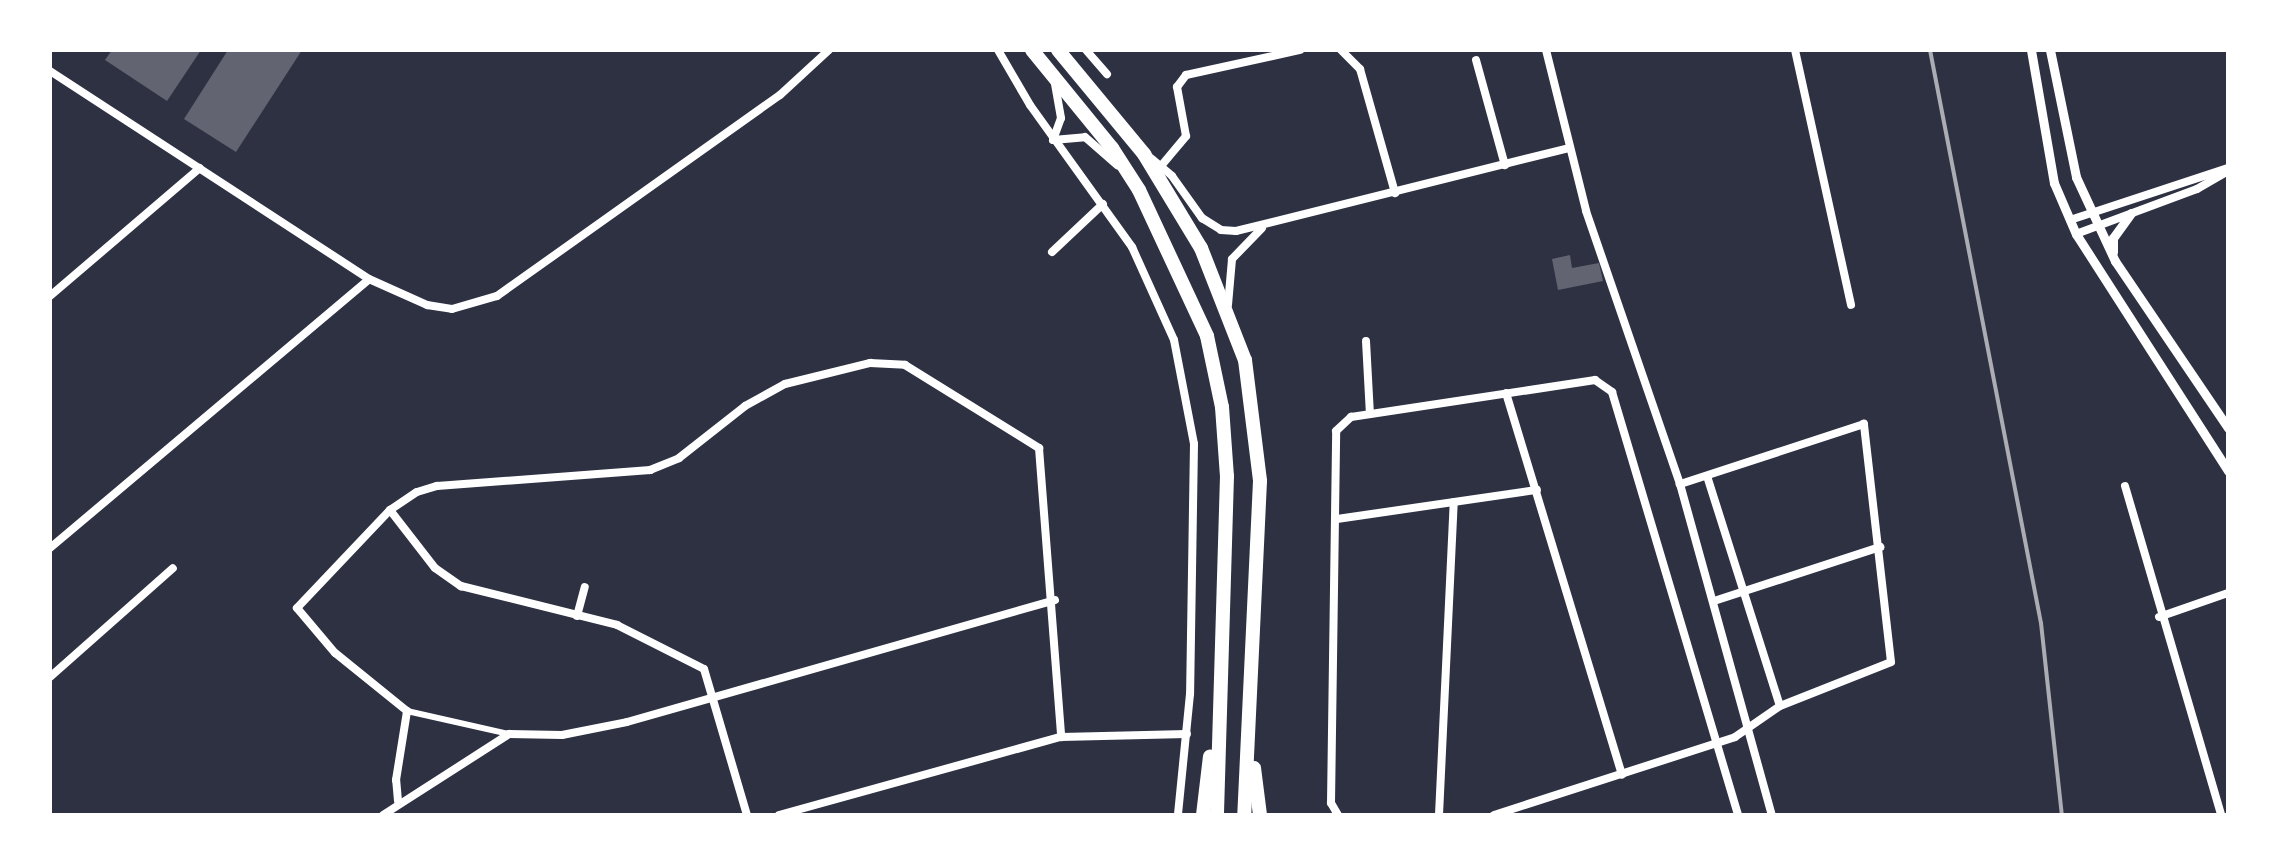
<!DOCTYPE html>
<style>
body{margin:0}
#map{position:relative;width:2278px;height:865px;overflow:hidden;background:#2d3142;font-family:"Noto Sans",sans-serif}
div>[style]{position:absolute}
.building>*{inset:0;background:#626471}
.pedestrian>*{height:6px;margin:-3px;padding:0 3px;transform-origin:3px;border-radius:3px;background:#fff}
.minor>*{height:8px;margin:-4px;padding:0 4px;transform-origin:4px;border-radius:4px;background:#fff}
.tertiary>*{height:9px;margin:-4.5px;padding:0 4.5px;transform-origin:4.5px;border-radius:4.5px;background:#fff}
.motorway>*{height:14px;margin:-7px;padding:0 7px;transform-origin:7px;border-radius:7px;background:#fff}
.rail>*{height:4px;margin:-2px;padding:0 2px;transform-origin:2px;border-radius:2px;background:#abadb3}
span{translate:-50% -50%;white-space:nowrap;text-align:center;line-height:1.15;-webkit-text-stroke:8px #fff;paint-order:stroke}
.frame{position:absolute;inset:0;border:52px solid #fff;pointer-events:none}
</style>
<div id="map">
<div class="building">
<i style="clip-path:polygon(112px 50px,201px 50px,167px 101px,105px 60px)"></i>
<i style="clip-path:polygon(228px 50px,302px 50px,236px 152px,184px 119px)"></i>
<i style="clip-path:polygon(1570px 255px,1572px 268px,1599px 263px,1603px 281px,1558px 290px,1552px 259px)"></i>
</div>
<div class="pedestrian">
<i style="left:407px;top:711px;width:105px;rotate:12.7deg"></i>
</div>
<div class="minor">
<i style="left:998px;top:50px;width:64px;rotate:59.8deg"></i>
<i style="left:1030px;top:105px;width:175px;rotate:54.3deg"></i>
<i style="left:1132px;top:247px;width:102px;rotate:65.7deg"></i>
<i style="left:1174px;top:340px;width:106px;rotate:79.1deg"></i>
<i style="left:1194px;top:444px;width:250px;rotate:90.9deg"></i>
<i style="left:1190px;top:694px;width:122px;rotate:95.7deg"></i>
<i style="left:1086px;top:50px;width:32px;rotate:49deg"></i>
<i style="left:1341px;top:50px;width:27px;rotate:45deg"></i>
<i style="left:1360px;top:69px;width:129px;rotate:74.2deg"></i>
<i style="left:1546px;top:50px;width:166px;rotate:76deg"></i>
<i style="left:1586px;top:211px;width:289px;rotate:71deg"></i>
<i style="left:1680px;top:484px;width:344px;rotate:74.5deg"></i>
<i style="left:1795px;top:50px;width:261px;rotate:77.6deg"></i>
<i style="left:1476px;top:60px;width:109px;rotate:74.6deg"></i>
<i style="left:50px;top:71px;width:381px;rotate:33.1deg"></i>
<i style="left:369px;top:279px;width:64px;rotate:24.1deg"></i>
<i style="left:427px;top:305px;width:25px;rotate:9deg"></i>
<i style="left:452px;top:309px;width:47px;rotate:-16.1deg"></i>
<i style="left:497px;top:296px;width:347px;rotate:-35.4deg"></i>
<i style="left:780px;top:95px;width:67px;rotate:-42.6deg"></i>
<i style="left:1053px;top:140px;width:32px;rotate:-5deg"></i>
<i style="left:1085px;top:137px;width:43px;rotate:41.2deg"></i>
<i style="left:1053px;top:140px;width:23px;rotate:-70deg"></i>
<i style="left:1061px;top:118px;width:36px;rotate:-100deg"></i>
<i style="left:1152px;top:159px;width:26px;rotate:40deg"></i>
<i style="left:1172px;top:176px;width:52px;rotate:54.5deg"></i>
<i style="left:1202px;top:218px;width:22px;rotate:32deg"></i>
<i style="left:1221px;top:230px;width:15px;rotate:4deg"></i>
<i style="left:1236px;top:231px;width:343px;rotate:-14deg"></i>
<i style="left:1161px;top:166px;width:39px;rotate:-50deg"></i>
<i style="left:1186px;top:136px;width:50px;rotate:-100.4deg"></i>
<i style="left:1177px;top:87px;width:15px;rotate:-53deg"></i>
<i style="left:1186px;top:75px;width:117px;rotate:-12.4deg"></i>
<i style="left:2070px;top:220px;width:166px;rotate:-18.2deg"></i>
<i style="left:2076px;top:234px;width:129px;rotate:-20.4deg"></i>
<i style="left:2197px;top:189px;width:36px;rotate:-30deg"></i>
<i style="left:1052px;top:252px;width:70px;rotate:-43.3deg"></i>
<i style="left:50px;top:296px;width:197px;rotate:-40.5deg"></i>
<i style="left:1228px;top:305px;width:46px;rotate:-85deg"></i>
<i style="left:1232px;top:259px;width:43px;rotate:-45.9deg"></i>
<i style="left:1366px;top:341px;width:73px;rotate:86.9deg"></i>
<i style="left:1506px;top:393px;width:399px;rotate:73.1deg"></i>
<i style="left:1707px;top:476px;width:241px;rotate:72.4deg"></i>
<i style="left:2125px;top:486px;width:343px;rotate:73.7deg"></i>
<i style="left:390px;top:510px;width:73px;rotate:52.2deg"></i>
<i style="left:435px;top:568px;width:32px;rotate:35deg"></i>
<i style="left:461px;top:586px;width:161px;rotate:14deg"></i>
<i style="left:617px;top:625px;width:97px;rotate:26.8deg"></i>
<i style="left:704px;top:669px;width:152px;rotate:73.6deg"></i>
<i style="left:1337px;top:519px;width:202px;rotate:-8.3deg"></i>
<i style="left:50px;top:548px;width:417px;rotate:-40.1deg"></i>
<i style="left:1714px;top:601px;width:175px;rotate:-18deg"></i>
<i style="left:577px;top:616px;width:30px;rotate:-75deg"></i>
<i style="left:2159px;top:617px;width:73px;rotate:-19.2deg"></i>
<i style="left:50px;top:677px;width:164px;rotate:-41.5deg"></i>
<i style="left:398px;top:801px;width:21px;rotate:-95deg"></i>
<i style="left:396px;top:780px;width:70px;rotate:-80.9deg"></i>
<i style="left:407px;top:711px;width:92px;rotate:-141.1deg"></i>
<i style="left:335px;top:653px;width:59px;rotate:-130.2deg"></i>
<i style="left:297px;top:608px;width:135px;rotate:-46.5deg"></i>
<i style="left:390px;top:510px;width:32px;rotate:-34deg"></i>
<i style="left:417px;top:492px;width:21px;rotate:-17deg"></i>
<i style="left:437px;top:486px;width:214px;rotate:-4.3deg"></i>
<i style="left:650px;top:470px;width:31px;rotate:-22deg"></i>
<i style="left:679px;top:458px;width:84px;rotate:-38.2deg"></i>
<i style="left:745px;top:406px;width:46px;rotate:-28.8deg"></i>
<i style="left:785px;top:384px;width:88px;rotate:-13.9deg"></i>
<i style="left:870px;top:363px;width:35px;rotate:3deg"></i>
<i style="left:905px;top:365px;width:158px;rotate:31.8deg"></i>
<i style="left:1039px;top:448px;width:290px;rotate:85.6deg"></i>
<i style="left:383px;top:815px;width:150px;rotate:-32.7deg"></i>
<i style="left:509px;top:734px;width:53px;rotate:1.1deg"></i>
<i style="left:562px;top:735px;width:66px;rotate:-11.3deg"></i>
<i style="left:627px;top:722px;width:445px;rotate:-15.9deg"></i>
<i style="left:779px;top:815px;width:293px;rotate:-15.5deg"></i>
<i style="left:1061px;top:737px;width:126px;rotate:-1.4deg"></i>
<i style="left:1338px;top:815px;width:14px;rotate:-120deg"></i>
<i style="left:1331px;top:803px;width:372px;rotate:-89.2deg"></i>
<i style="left:1336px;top:431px;width:21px;rotate:-43deg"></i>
<i style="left:1351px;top:417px;width:247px;rotate:-8.6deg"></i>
<i style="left:1595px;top:380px;width:21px;rotate:35deg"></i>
<i style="left:1612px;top:392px;width:441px;rotate:73.4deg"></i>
<i style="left:1439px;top:815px;width:313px;rotate:-87.3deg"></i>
<i style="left:1494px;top:815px;width:253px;rotate:-17.9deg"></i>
<i style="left:1735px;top:737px;width:55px;rotate:-34.6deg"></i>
<i style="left:1780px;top:706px;width:119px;rotate:-21.6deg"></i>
<i style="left:1891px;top:662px;width:240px;rotate:-96.5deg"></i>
<i style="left:1864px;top:424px;width:194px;rotate:161.9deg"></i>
</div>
<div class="tertiary">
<i style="left:2031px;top:50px;width:135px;rotate:80.2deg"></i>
<i style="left:2054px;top:183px;width:56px;rotate:66.7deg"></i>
<i style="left:2076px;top:234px;width:282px;rotate:57.3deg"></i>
<i style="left:2050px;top:50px;width:130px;rotate:78.4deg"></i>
<i style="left:2076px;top:177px;width:93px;rotate:65.1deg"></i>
<i style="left:2115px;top:261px;width:202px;rotate:55.9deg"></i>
<i style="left:2113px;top:252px;width:14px;rotate:-90deg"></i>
<i style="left:2113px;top:238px;width:31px;rotate:-54deg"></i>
</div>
<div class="motorway">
<i style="left:1032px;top:50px;width:127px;rotate:50.8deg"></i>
<i style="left:1112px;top:148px;width:50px;rotate:57.3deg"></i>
<i style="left:1139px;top:190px;width:161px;rotate:65deg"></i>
<i style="left:1207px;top:336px;width:73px;rotate:78.1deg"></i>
<i style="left:1222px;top:407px;width:69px;rotate:85.9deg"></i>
<i style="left:1227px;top:476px;width:339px;rotate:91.7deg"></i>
<i style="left:1058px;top:50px;width:135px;rotate:50.4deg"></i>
<i style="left:1144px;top:154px;width:110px;rotate:58.8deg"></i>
<i style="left:1201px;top:248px;width:120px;rotate:68.6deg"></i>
<i style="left:1245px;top:360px;width:122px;rotate:82.9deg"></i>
<i style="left:1260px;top:481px;width:334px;rotate:92.7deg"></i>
<i style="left:1254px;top:768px;width:47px;rotate:82.7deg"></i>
<i style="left:1203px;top:815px;width:59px;rotate:-83.2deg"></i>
</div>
<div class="rail">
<i style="left:1930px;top:50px;width:584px;rotate:79.04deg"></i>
<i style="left:2041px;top:623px;width:193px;rotate:83.8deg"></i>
</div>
<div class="frame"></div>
</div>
